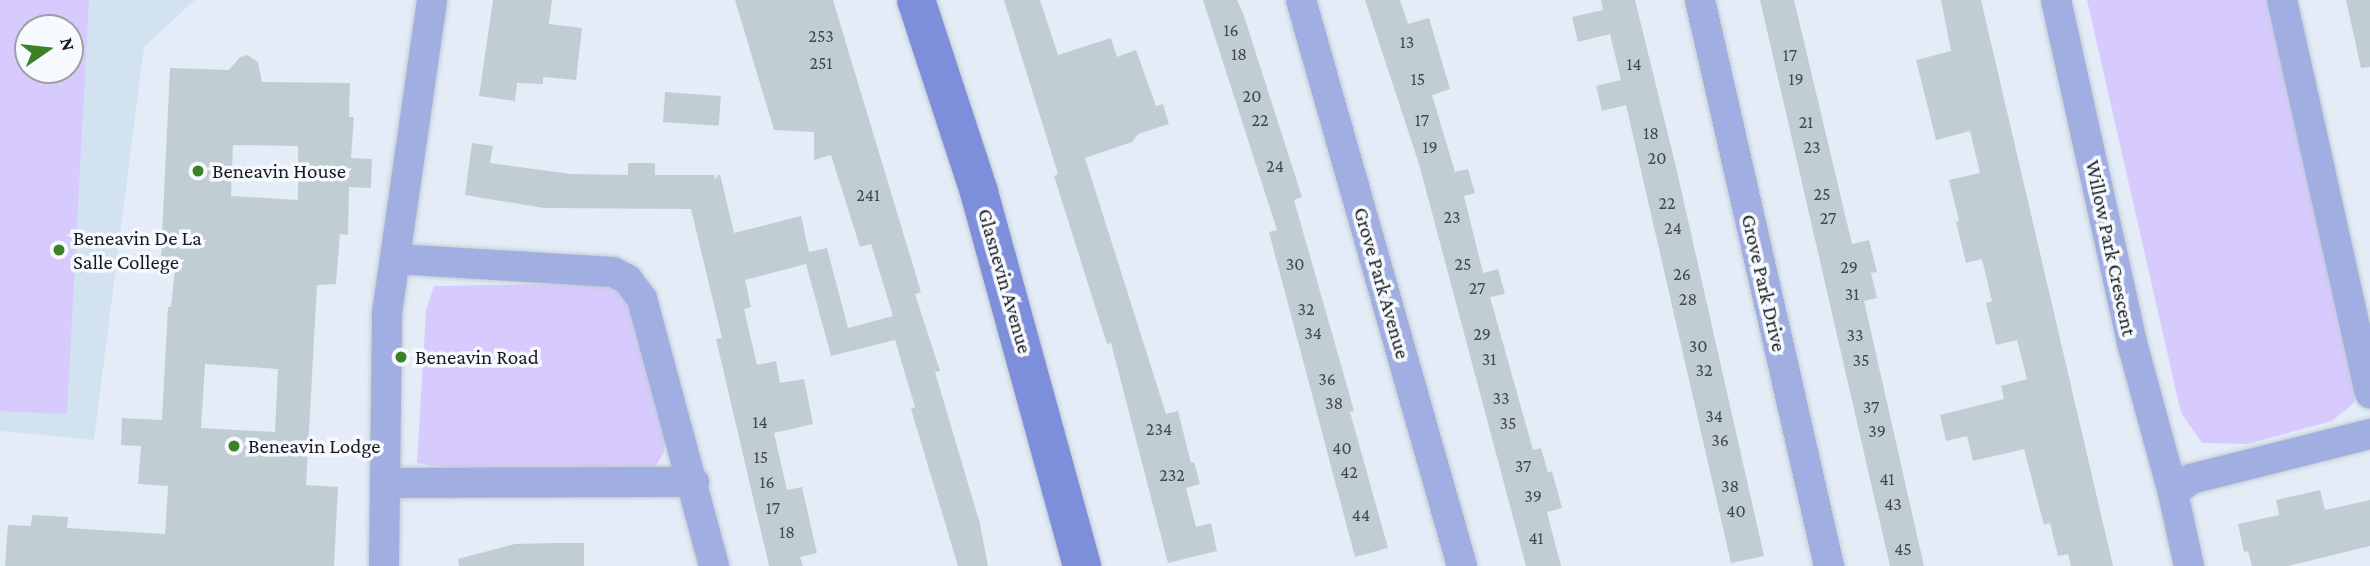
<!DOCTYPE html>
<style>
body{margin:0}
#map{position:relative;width:2370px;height:566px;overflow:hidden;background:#e4edf7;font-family:"Crimson Pro",serif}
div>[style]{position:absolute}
.built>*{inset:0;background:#d3e2f1}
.green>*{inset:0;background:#d7cbfe}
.building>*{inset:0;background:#c0cdd3;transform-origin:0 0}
.roads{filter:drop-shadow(0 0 2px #c3cbd4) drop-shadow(0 0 2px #c3cbd4)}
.minor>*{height:30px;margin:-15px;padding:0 15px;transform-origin:15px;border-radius:15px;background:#a0aee2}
.secondary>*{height:38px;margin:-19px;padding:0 19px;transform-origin:19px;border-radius:19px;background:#7d8edb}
.dots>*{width:19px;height:19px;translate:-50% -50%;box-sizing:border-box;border:4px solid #f6f9fd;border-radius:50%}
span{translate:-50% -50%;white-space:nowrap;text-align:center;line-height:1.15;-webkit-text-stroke:7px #f6f9fd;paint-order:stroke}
.number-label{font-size:18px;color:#42484b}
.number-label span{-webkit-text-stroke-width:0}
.poi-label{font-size:21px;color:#181b1e}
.left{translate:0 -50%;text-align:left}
.street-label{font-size:21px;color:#181b1e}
.north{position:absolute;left:14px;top:14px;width:70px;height:70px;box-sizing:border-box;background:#f6f9fd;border:2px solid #9da0a4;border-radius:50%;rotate:76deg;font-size:19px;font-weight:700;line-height:28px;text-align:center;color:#181b1e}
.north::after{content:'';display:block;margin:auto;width:24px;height:32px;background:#3b8125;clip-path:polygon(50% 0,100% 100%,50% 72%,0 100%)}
</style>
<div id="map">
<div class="built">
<i style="clip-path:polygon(evenodd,0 0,195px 0,144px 47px,94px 440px,0 431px,0 0,28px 28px,70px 28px,70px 70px,28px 70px,28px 28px)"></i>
</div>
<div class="green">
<i style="clip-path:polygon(evenodd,0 0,89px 0,67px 414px,0 411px,0 0,70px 28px,70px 70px,28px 70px,28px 28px,70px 28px)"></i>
<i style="clip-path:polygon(2087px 0,2270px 0,2356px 370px,2354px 403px,2332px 421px,2248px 444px,2202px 443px,2181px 413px)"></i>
<i style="clip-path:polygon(613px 283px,626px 291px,666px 429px,664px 453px,652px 471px,486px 474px,417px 463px,426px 310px,434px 286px)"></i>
</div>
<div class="building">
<i style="clip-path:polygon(493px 0,552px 0,549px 24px,582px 28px,576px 80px,543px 77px,543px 84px,517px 83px,515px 101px,479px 96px)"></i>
<i style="clip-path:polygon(735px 0,833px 0,921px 292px,915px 294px,940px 371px,935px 372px,980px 524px,988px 566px,958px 566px,911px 409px,915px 407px,895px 340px,831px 356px,806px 264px,745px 280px,751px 307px,744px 309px,757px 365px,776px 361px,780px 383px,804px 379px,813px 424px,774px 433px,787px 490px,802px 487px,817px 553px,800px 557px,803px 566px,769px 566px,716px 339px,722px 338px,691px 209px,544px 208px,465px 195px,472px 143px,493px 146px,490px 163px,571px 174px,628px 175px,628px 163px,655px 163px,655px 175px,715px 175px,714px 180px,720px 174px,734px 233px,801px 216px,809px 252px,827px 248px,848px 328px,893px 316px,871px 244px,860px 247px,831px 155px,814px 160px,814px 132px,774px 130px)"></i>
<i style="clip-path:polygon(1004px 0,1040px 0,1058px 55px,1111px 38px,1117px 57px,1136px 50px,1156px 106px,1163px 104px,1169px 124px,1138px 134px,1132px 142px,1085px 158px,1166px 414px,1178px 411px,1191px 463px,1194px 462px,1200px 484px,1186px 488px,1196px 527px,1211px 523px,1217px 551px,1168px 563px,1111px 343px,1107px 344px,1054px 176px,1058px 174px)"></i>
<i style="clip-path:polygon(1203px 0,1237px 0,1243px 13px,1302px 197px,1294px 200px,1347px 386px,1354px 411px,1350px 412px,1388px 548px,1355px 557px,1269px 232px,1277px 230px)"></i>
<i style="clip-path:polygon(1365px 0,1400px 0,1408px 24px,1429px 18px,1450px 89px,1432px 95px,1455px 172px,1468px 169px,1475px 193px,1464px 196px,1483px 273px,1498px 269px,1505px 294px,1490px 297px,1533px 450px,1541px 448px,1548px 473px,1552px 471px,1562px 508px,1547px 512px,1561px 566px,1526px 566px,1419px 164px)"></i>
<i style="clip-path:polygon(1601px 0,1635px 0,1676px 167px,1764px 556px,1731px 563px,1626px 105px,1602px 111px,1596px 86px,1621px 80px,1610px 34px,1578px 42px,1572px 17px,1603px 10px)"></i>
<i style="clip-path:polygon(1760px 0,1794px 0,1852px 244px,1869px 240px,1877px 272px,1871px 273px,1877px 298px,1864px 301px,1924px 566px,1890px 566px)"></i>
<i style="clip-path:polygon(1941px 0,1981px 0,2113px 566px,2071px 566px,2068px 554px,2058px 556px,2050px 523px,2044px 525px,2024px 449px,1973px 461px,1967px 436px,1946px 441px,1940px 415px,2004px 399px,2001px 386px,2027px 379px,2017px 340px,1996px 345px,1986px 303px,1992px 301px,1982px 259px,1966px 263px,1956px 222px,1959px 221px,1949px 180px,1980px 173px,1970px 131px,1936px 140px,1916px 60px,1951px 51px)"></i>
<i style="clip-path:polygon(2346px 0,2370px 0,2370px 67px,2361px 68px)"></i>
<i style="clip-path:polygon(evenodd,247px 55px,258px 62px,262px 82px,350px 83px,349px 117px,354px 117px,351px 158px,372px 159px,371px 188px,349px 187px,348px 235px,340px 234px,336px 284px,317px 285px,306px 485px,338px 487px,334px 566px,5px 566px,8px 525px,31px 526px,32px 515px,68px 517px,67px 528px,165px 534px,168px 486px,138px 484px,141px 446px,121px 445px,122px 418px,162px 420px,168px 307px,171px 307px,176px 259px,161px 256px,170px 68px,229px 70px,240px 57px,247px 55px,233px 145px,298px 146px,298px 200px,231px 196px,233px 145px,247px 55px,205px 364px,278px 369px,275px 432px,201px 428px,205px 364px)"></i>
<i style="left:665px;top:92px;width:56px;height:30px;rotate:4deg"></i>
<i style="clip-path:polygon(2320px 490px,2325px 510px,2370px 500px,2370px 546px,2288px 566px,2252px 566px,2248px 551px,2244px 552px,2238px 524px,2279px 515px,2276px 500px)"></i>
<i style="clip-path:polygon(557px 543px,584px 543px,584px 566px,459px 566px,458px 559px,515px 544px)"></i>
</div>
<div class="roads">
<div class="minor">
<i style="left:1301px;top:0;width:588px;rotate:74.12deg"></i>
<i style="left:1700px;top:0;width:581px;rotate:77.16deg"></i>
<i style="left:2056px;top:0;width:351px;rotate:77.5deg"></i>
<i style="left:2132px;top:343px;width:156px;rotate:74.7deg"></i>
<i style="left:2173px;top:493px;width:75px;rotate:77.6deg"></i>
<i style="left:2282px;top:0;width:403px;rotate:77.4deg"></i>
<i style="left:395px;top:259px;width:218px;rotate:3.4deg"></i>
<i style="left:613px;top:272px;width:16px;rotate:27deg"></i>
<i style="left:627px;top:279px;width:25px;rotate:53deg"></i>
<i style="left:642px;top:299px;width:277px;rotate:74.9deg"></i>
<i style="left:385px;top:483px;width:309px;rotate:-0.2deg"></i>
<i style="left:2173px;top:493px;width:23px;rotate:-38deg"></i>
<i style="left:2191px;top:479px;width:185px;rotate:-14.1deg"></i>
<i style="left:384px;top:566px;width:253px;rotate:-89.3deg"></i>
<i style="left:387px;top:313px;width:316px;rotate:-81.8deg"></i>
</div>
<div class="secondary">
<i style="left:916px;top:0;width:202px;rotate:71.8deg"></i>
<i style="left:979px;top:192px;width:388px;rotate:74.6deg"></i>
</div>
</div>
<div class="dots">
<i style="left:198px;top:171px;background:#3b8125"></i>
<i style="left:59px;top:250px;background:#3b8125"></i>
<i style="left:401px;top:357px;background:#3b8125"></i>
<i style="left:234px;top:446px;background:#3b8125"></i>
</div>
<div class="number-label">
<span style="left:1231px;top:30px">16</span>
<span style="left:821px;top:36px">253</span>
<span style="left:1407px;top:42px">13</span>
<span style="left:1239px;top:54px">18</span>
<span style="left:1790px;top:55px">17</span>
<span style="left:821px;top:63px">251</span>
<span style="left:1634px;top:64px">14</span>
<span style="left:1418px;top:79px">15</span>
<span style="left:1796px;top:79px">19</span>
<span style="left:1252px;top:96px">20</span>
<span style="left:1260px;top:120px">22</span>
<span style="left:1422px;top:120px">17</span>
<span style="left:1806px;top:122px">21</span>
<span style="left:1651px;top:133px">18</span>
<span style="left:1430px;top:147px">19</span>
<span style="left:1812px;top:147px">23</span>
<span style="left:1657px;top:158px">20</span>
<span style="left:1275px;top:166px">24</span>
<span style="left:1822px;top:194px">25</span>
<span style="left:868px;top:195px">241</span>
<span style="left:1667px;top:203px">22</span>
<span style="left:1452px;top:217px">23</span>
<span style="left:1828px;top:218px">27</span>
<span style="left:1673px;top:228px">24</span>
<span style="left:1295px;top:264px">30</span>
<span style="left:1463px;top:264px">25</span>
<span style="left:1849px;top:267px">29</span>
<span style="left:1682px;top:274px">26</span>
<span style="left:1477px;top:288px">27</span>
<span style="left:1852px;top:294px">31</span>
<span style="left:1688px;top:299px">28</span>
<span style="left:1306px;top:309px">32</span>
<span style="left:1313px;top:333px">34</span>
<span style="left:1482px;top:334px">29</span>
<span style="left:1855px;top:335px">33</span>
<span style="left:1698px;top:346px">30</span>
<span style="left:1489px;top:359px">31</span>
<span style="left:1861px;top:360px">35</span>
<span style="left:1704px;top:370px">32</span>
<span style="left:1327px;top:379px">36</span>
<span style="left:1501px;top:398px">33</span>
<span style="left:1334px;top:403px">38</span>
<span style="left:1871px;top:407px">37</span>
<span style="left:1714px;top:416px">34</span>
<span style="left:760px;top:422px">14</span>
<span style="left:1508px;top:423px">35</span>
<span style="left:1159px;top:429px">234</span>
<span style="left:1877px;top:431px">39</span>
<span style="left:1720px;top:440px">36</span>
<span style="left:1342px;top:448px">40</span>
<span style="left:761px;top:457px">15</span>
<span style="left:1523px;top:466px">37</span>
<span style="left:1349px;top:472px">42</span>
<span style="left:1172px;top:475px">232</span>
<span style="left:1887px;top:479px">41</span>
<span style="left:767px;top:482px">16</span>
<span style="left:1730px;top:486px">38</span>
<span style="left:1533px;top:496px">39</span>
<span style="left:1893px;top:504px">43</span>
<span style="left:773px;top:508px">17</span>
<span style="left:1736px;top:511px">40</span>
<span style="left:1361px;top:515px">44</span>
<span style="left:787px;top:532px">18</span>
<span style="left:1536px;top:538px">41</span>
<span style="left:1903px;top:549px">45</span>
</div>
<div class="poi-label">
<span class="left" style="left:212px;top:171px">Beneavin House</span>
<span class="left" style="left:73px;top:250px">Beneavin De La<br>Salle College</span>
<span class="left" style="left:415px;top:357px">Beneavin Road</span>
<span class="left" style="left:248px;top:446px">Beneavin Lodge</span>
</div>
<div class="street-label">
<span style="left:2111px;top:248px;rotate:78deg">Willow Park Crescent</span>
<span style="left:1005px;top:281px;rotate:74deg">Glasnevin Avenue</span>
<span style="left:1382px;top:283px;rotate:74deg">Grove Park Avenue</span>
<span style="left:1764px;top:283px;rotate:77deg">Grove Park Drive</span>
</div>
<div class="north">N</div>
</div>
